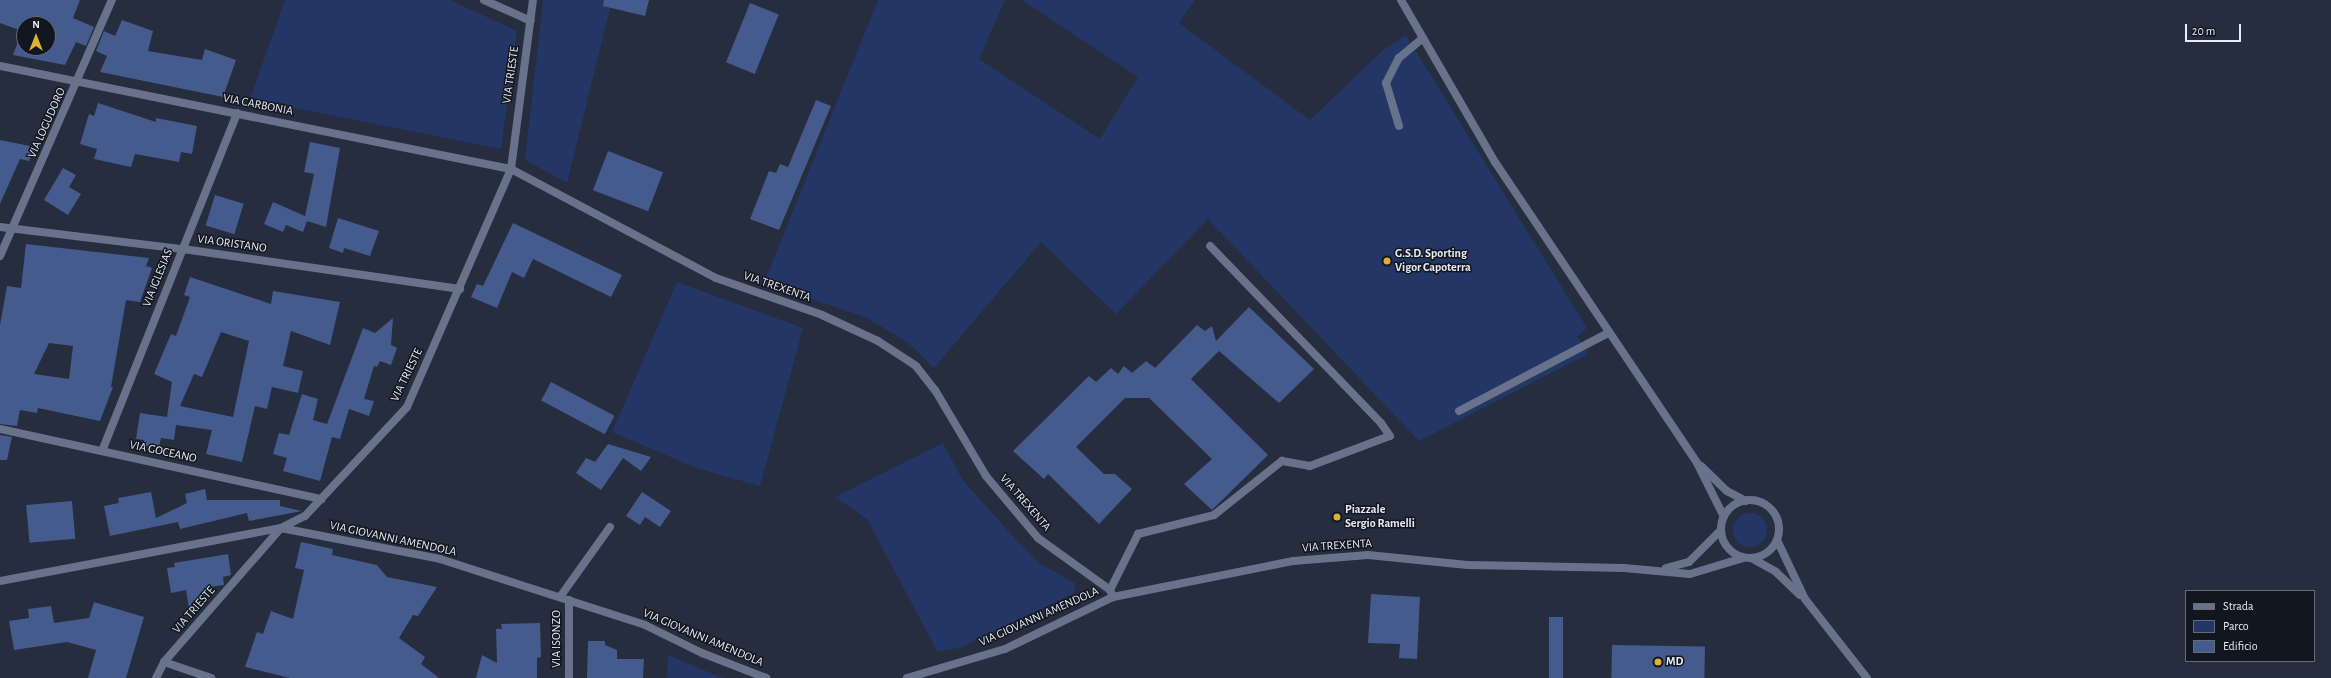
<!DOCTYPE html>
<style>
body{margin:0}
#map{position:relative;width:2331px;height:678px;overflow:hidden;background:#252d3f;font-family:"Alegreya Sans",sans-serif}
div>[style]{position:absolute}
.green>*{inset:0;background:#233665}
.round{border-radius:50%}
.building>*{inset:0;background:#455a8d;transform-origin:0 0}
.service>*{height:8px;margin:-4px;padding:0 4px;transform-origin:4px;border-radius:4px;background:#68738b}
.minor>*{height:8px;margin:-4px;padding:0 4px;transform-origin:4px;border-radius:4px;background:#68738b}
.tertiary>*{height:8px;margin:-4px;padding:0 4px;transform-origin:4px;border-radius:4px;background:#68738b}
.tertiary>.ring{margin:-4px;padding:0;box-sizing:content-box;background:none;border:8px solid #68738b;border-radius:50%}
.dots>*{width:11px;height:11px;translate:-50% -50%;box-sizing:border-box;border:2px solid #12161e;border-radius:50%}
span{translate:-50% -50%;white-space:nowrap;text-align:center;line-height:1.15;-webkit-text-stroke:3px #12161e;paint-order:stroke}
.street-label{font-size:12px;color:#e5ebf7}
.poi-label{font-size:12px;color:#e5ebf7;font-weight:700}
.left{translate:0 -50%;text-align:left}
.legend{position:absolute;left:2185px;top:590px;width:130px;height:72px;box-sizing:border-box;background:#12161e;border:1px solid #666b75;margin:0;padding:5px 7px;list-style:none;font-size:12px;color:#e5ebf7}
.legend li{display:flex;align-items:center;gap:8px;height:20px}
.legend b{width:20px;border:1px solid #666b75}
.north{position:absolute;left:16px;top:16px;width:40px;height:40px;box-sizing:border-box;background:#12161e;border:1px solid #666b75;border-radius:50%;rotate:0deg;font-size:11px;font-weight:700;line-height:16px;text-align:center;color:#e5ebf7}
.north::after{content:'';display:block;margin:auto;width:14px;height:18px;background:#e0b034;clip-path:polygon(50% 0,100% 100%,50% 72%,0 100%)}
.scale{position:absolute;left:2185px;top:24px;width:56px;height:18px;box-sizing:border-box;border:2px solid #e5ebf7;border-top:0;padding-left:5px;font-size:12px;line-height:14px;white-space:nowrap;color:#e5ebf7;-webkit-text-stroke:3px #12161e;paint-order:stroke}
</style>
<div id="map">
<div class="green">
<i style="clip-path:polygon(285px 0,450px 0,517px 31px,501px 149px,250px 99px)"></i>
<i style="clip-path:polygon(543px 0,612px 0,567px 183px,525px 160px)"></i>
<i style="clip-path:polygon(878px 0,1005px 0,979px 59px,1100px 139px,1138px 77px,1022px 0,1195px 0,1179px 23px,1310px 120px,1383px 50px,1406px 35px,1587px 328px,1577px 336px,1588px 354px,1419px 441px,1208px 219px,1116px 314px,1041px 242px,934px 368px,907px 342px,865px 317px,764px 283px)"></i>
<i style="clip-path:polygon(677px 282px,803px 328px,760px 486px,696px 468px,612px 432px)"></i>
<i style="clip-path:polygon(943px 443px,962px 479px,1009px 532px,1039px 563px,1075px 583px,1074px 593px,960px 648px,937px 651px,867px 519px,835px 497px)"></i>
<i class="round" style="left:1733px;top:513px;width:34px;height:34px"></i>
<i style="clip-path:polygon(668px 655px,713px 674px,725px 678px,667px 678px)"></i>
</div>
<div class="building">
<i style="clip-path:polygon(evenodd,0 0,80px 0,73px 18px,94px 27px,86px 46px,76px 42px,65px 65px,13px 55px,22px 31px,0 23px,0 0,24px 24px,48px 24px,48px 48px,24px 48px,24px 24px)"></i>
<i style="clip-path:polygon(604px 0,649px 0,645px 16px,603px 6px)"></i>
<i style="left:750px;top:3px;width:31px;height:64px;rotate:22deg"></i>
<i style="clip-path:polygon(122px 20px,153px 31px,148px 51px,202px 60px,205px 49px,236px 60px,223px 97px,100px 72px,107px 56px,96px 51px,104px 31px,115px 36px)"></i>
<i style="clip-path:polygon(816px 100px,831px 106px,779px 230px,750px 219px,769px 171px,776px 173px,780px 164px,788px 167px)"></i>
<i style="clip-path:polygon(98px 103px,156px 122px,156px 118px,197px 126px,192px 154px,181px 152px,179px 162px,135px 154px,131px 167px,94px 159px,97px 149px,80px 144px,89px 114px,94px 116px)"></i>
<i style="clip-path:polygon(0 140px,35px 147px,29px 161px,20px 159px,0 204px)"></i>
<i style="clip-path:polygon(310px 142px,340px 148px,326px 227px,307px 221px,303px 232px,286px 225px,283px 232px,264px 224px,273px 202px,305px 216px,314px 174px,304px 172px)"></i>
<i style="left:608px;top:151px;width:59px;height:42px;rotate:21deg"></i>
<i style="clip-path:polygon(63px 168px,76px 175px,69px 187px,81px 194px,68px 215px,44px 200px)"></i>
<i style="left:215px;top:195px;width:30px;height:32px;rotate:17deg"></i>
<i style="clip-path:polygon(338px 218px,379px 231px,370px 256px,344px 248px,343px 253px,329px 248px)"></i>
<i style="clip-path:polygon(513px 223px,622px 275px,611px 297px,533px 259px,524px 278px,512px 272px,497px 308px,471px 297px,477px 284px,483px 286px)"></i>
<i style="clip-path:polygon(evenodd,26px 244px,149px 258px,146px 266px,152px 268px,140px 302px,126px 300px,111px 387px,113px 387px,100px 421px,38px 408px,37px 413px,20px 410px,17px 426px,0 424px,0 325px,7px 286px,21px 288px,26px 244px,49px 343px,73px 346px,69px 379px,34px 374px,49px 343px)"></i>
<i style="clip-path:polygon(evenodd,190px 277px,271px 304px,273px 291px,340px 302px,330px 345px,291px 331px,283px 366px,303px 371px,298px 393px,272px 387px,267px 409px,255px 406px,242px 462px,206px 454px,212px 430px,176px 425px,174px 440px,161px 438px,159px 447px,143px 446px,144px 440px,136px 439px,140px 413px,167px 417px,172px 382px,154px 374px,171px 334px,176px 336px,190px 297px,184px 295px,190px 277px,221px 332px,249px 341px,233px 417px,180px 406px,194px 374px,202px 377px,221px 332px)"></i>
<i style="clip-path:polygon(1249px 307px,1314px 369px,1279px 403px,1219px 351px,1191px 379px,1268px 455px,1212px 510px,1184px 484px,1212px 459px,1149px 398px,1125px 398px,1076px 447px,1104px 474px,1115px 474px,1132px 489px,1099px 524px,1048px 474px,1044px 479px,1013px 451px,1089px 376px,1096px 382px,1111px 368px,1118px 374px,1124px 366px,1132px 373px,1146px 361px,1155px 368px,1197px 325px,1205px 331px,1212px 326px,1216px 341px)"></i>
<i style="clip-path:polygon(393px 318px,391px 345px,397px 348px,391px 365px,380px 361px,377px 367px,374px 366px,364px 399px,374px 401px,369px 416px,349px 409px,340px 439px,332px 437px,320px 481px,283px 471px,287px 458px,273px 454px,279px 433px,289px 435px,302px 394px,318px 399px,313px 420px,327px 424px,363px 328px,375px 333px)"></i>
<i style="left:551px;top:382px;width:72px;height:21px;rotate:28deg"></i>
<i style="clip-path:polygon(0 435px,12px 437px,7px 460px,0 460px)"></i>
<i style="clip-path:polygon(608px 444px,651px 457px,641px 471px,623px 458px,601px 490px,576px 473px,586px 458px,595px 462px)"></i>
<i style="clip-path:polygon(205px 489px,207px 500px,280px 500px,280px 506px,302px 511px,249px 521px,247px 513px,180px 529px,178px 522px,110px 536px,104px 506px,119px 503px,118px 498px,151px 492px,156px 518px,187px 503px,185px 494px)"></i>
<i style="clip-path:polygon(642px 492px,671px 511px,660px 527px,645px 517px,640px 525px,626px 516px)"></i>
<i style="left:72px;top:501px;width:38px;height:46px;rotate:85deg"></i>
<i style="clip-path:polygon(301px 542px,333px 549px,332px 555px,377px 565px,387px 577px,437px 587px,418px 616px,413px 615px,399px 638px,425px 657px,421px 664px,439px 678px,290px 678px,245px 667px,257px 632px,263px 634px,271px 611px,293px 619px,304px 570px,295px 568px)"></i>
<i style="clip-path:polygon(228px 554px,231px 575px,223px 577px,224px 585px,204px 588px,206px 599px,190px 614px,186px 590px,171px 593px,167px 568px,175px 567px,174px 563px)"></i>
<i style="clip-path:polygon(1371px 594px,1420px 597px,1417px 659px,1399px 658px,1400px 644px,1368px 643px)"></i>
<i style="clip-path:polygon(94px 602px,144px 617px,126px 678px,88px 678px,96px 650px,67px 642px,14px 650px,9px 621px,29px 618px,28px 609px,51px 606px,54px 623px,89px 618px)"></i>
<i style="left:1549px;top:617px;width:14px;height:61px"></i>
<i style="clip-path:polygon(540px 623px,541px 657px,537px 658px,537px 678px,476px 678px,482px 655px,497px 663px,496px 629px,502px 629px,501px 624px)"></i>
<i style="clip-path:polygon(588px 641px,605px 641px,605px 645px,617px 650px,617px 659px,644px 659px,643px 678px,587px 678px)"></i>
<i style="left:1612px;top:645px;width:93px;height:33px;rotate:1deg"></i>
</div>
<div class="service">
<i style="left:1399px;top:126px;width:45px;rotate:-106.8deg"></i>
<i style="left:1386px;top:83px;width:28px;rotate:-63deg"></i>
<i style="left:1399px;top:58px;width:31px;rotate:-40deg"></i>
<i style="left:1459px;top:411px;width:168px;rotate:-27.6deg"></i>
<i style="left:1110px;top:590px;width:63px;rotate:-63.4deg"></i>
<i style="left:1138px;top:534px;width:78px;rotate:-14deg"></i>
<i style="left:1214px;top:515px;width:87px;rotate:-38.5deg"></i>
<i style="left:1282px;top:461px;width:28px;rotate:10deg"></i>
<i style="left:1310px;top:466px;width:85px;rotate:-20.6deg"></i>
<i style="left:1390px;top:436px;width:16px;rotate:-125deg"></i>
<i style="left:1381px;top:423px;width:246px;rotate:-134deg"></i>
<i style="left:560px;top:597px;width:86px;rotate:-54.5deg"></i>
</div>
<div class="minor">
<i style="left:484px;top:0;width:51px;rotate:24.1deg"></i>
<i style="left:1401px;top:0;width:187px;rotate:59.9deg"></i>
<i style="left:1495px;top:162px;width:362px;rotate:56.1deg"></i>
<i style="left:1697px;top:463px;width:60px;rotate:63.4deg"></i>
<i style="left:0;top:66px;width:521px;rotate:11.4deg"></i>
<i style="left:511px;top:169px;width:232px;rotate:28deg"></i>
<i style="left:716px;top:278px;width:112px;rotate:19.2deg"></i>
<i style="left:822px;top:315px;width:62px;rotate:24.9deg"></i>
<i style="left:878px;top:341px;width:45px;rotate:33.3deg"></i>
<i style="left:916px;top:366px;width:31px;rotate:52deg"></i>
<i style="left:935px;top:390px;width:100px;rotate:59.3deg"></i>
<i style="left:986px;top:476px;width:81px;rotate:50deg"></i>
<i style="left:1038px;top:538px;width:89px;rotate:35.8deg"></i>
<i style="left:1110px;top:590px;width:8px;rotate:67deg"></i>
<i style="left:0;top:227px;width:184px;rotate:6.9deg"></i>
<i style="left:183px;top:249px;width:280px;rotate:8.2deg"></i>
<i style="left:0;top:256px;width:279px;rotate:-66.4deg"></i>
<i style="left:0;top:429px;width:329px;rotate:12.3deg"></i>
<i style="left:102px;top:451px;width:364px;rotate:-68.2deg"></i>
<i style="left:1701px;top:466px;width:36px;rotate:44deg"></i>
<i style="left:1727px;top:491px;width:21px;rotate:28deg"></i>
<i style="left:569px;top:600px;width:78px;rotate:90deg"></i>
<i style="left:164px;top:662px;width:50px;rotate:18.8deg"></i>
<i style="left:156px;top:678px;width:18px;rotate:-63deg"></i>
<i style="left:164px;top:662px;width:178px;rotate:-48.9deg"></i>
<i style="left:281px;top:528px;width:27px;rotate:-27deg"></i>
<i style="left:305px;top:516px;width:149px;rotate:-46.9deg"></i>
<i style="left:407px;top:407px;width:260px;rotate:-66.4deg"></i>
<i style="left:511px;top:169px;width:170px;rotate:-82.6deg"></i>
</div>
<div class="tertiary">
<i class="ring" style="left:1721px;top:500px;width:50px;height:50px"></i>
<i style="left:1777px;top:540px;width:65px;rotate:64.6deg"></i>
<i style="left:1805px;top:599px;width:100px;rotate:51.9deg"></i>
<i style="left:1753px;top:559px;width:26px;rotate:29deg"></i>
<i style="left:1776px;top:572px;width:33px;rotate:44deg"></i>
<i style="left:1666px;top:568px;width:24px;rotate:-15deg"></i>
<i style="left:1689px;top:562px;width:45px;rotate:-45deg"></i>
<i style="left:0;top:581px;width:286px;rotate:-10.7deg"></i>
<i style="left:281px;top:528px;width:162px;rotate:11deg"></i>
<i style="left:440px;top:559px;width:215px;rotate:17.8deg"></i>
<i style="left:645px;top:625px;width:64px;rotate:26.2deg"></i>
<i style="left:702px;top:653px;width:69px;rotate:21.3deg"></i>
<i style="left:907px;top:678px;width:102px;rotate:-16.5deg"></i>
<i style="left:1005px;top:649px;width:120px;rotate:-25.7deg"></i>
<i style="left:1113px;top:597px;width:184px;rotate:-11.3deg"></i>
<i style="left:1293px;top:561px;width:75px;rotate:-4.6deg"></i>
<i style="left:1368px;top:555px;width:100px;rotate:5.7deg"></i>
<i style="left:1468px;top:565px;width:156px;rotate:1.1deg"></i>
<i style="left:1624px;top:568px;width:66px;rotate:5.2deg"></i>
<i style="left:1690px;top:574px;width:55px;rotate:-16.8deg"></i>
</div>
<div class="dots">
<i style="left:1387px;top:261px;background:#e0b034"></i>
<i style="left:1337px;top:517px;background:#e0b034"></i>
<i style="left:1658px;top:662px;background:#e0b034"></i>
</div>
<div class="street-label">
<span style="left:511px;top:75px;rotate:-82deg">VIA TRIESTE</span>
<span style="left:258px;top:105px;rotate:11deg">VIA CARBONIA</span>
<span style="left:47px;top:123px;rotate:-66deg">VIA LOGUDORO</span>
<span style="left:232px;top:244px;rotate:8deg">VIA ORISTANO</span>
<span style="left:158px;top:278px;rotate:-68deg">VIA IGLESIAS</span>
<span style="left:777px;top:287px;rotate:19deg">VIA TREXENTA</span>
<span style="left:407px;top:375px;rotate:-64deg">VIA TRIESTE</span>
<span style="left:163px;top:452px;rotate:12deg">VIA GOCEANO</span>
<span style="left:1025px;top:503px;rotate:49deg">VIA TREXENTA</span>
<span style="left:393px;top:539px;rotate:12deg">VIA GIOVANNI AMENDOLA</span>
<span style="left:1337px;top:546px;rotate:-4deg">VIA TREXENTA</span>
<span style="left:194px;top:610px;rotate:-49deg">VIA TRIESTE</span>
<span style="left:1039px;top:617px;rotate:-24deg">VIA GIOVANNI AMENDOLA</span>
<span style="left:703px;top:638px;rotate:23deg">VIA GIOVANNI AMENDOLA</span>
<span style="left:557px;top:639px;rotate:-90deg">VIA ISONZO</span>
</div>
<div class="poi-label">
<span class="left" style="left:1395px;top:261px">G.S.D. Sporting<br>Vigor Capoterra</span>
<span class="left" style="left:1345px;top:517px">Piazzale<br>Sergio Ramelli</span>
<span class="left" style="left:1666px;top:662px">MD</span>
</div>
<ul class="legend">
<li><b style="height:5px;background:#68738b"></b>Strada</li>
<li><b style="height:11px;background:#233665"></b>Parco</li>
<li><b style="height:11px;background:#455a8d"></b>Edificio</li>
</ul>
<div class="north">N</div>
<div class="scale">20 m</div>
</div>
